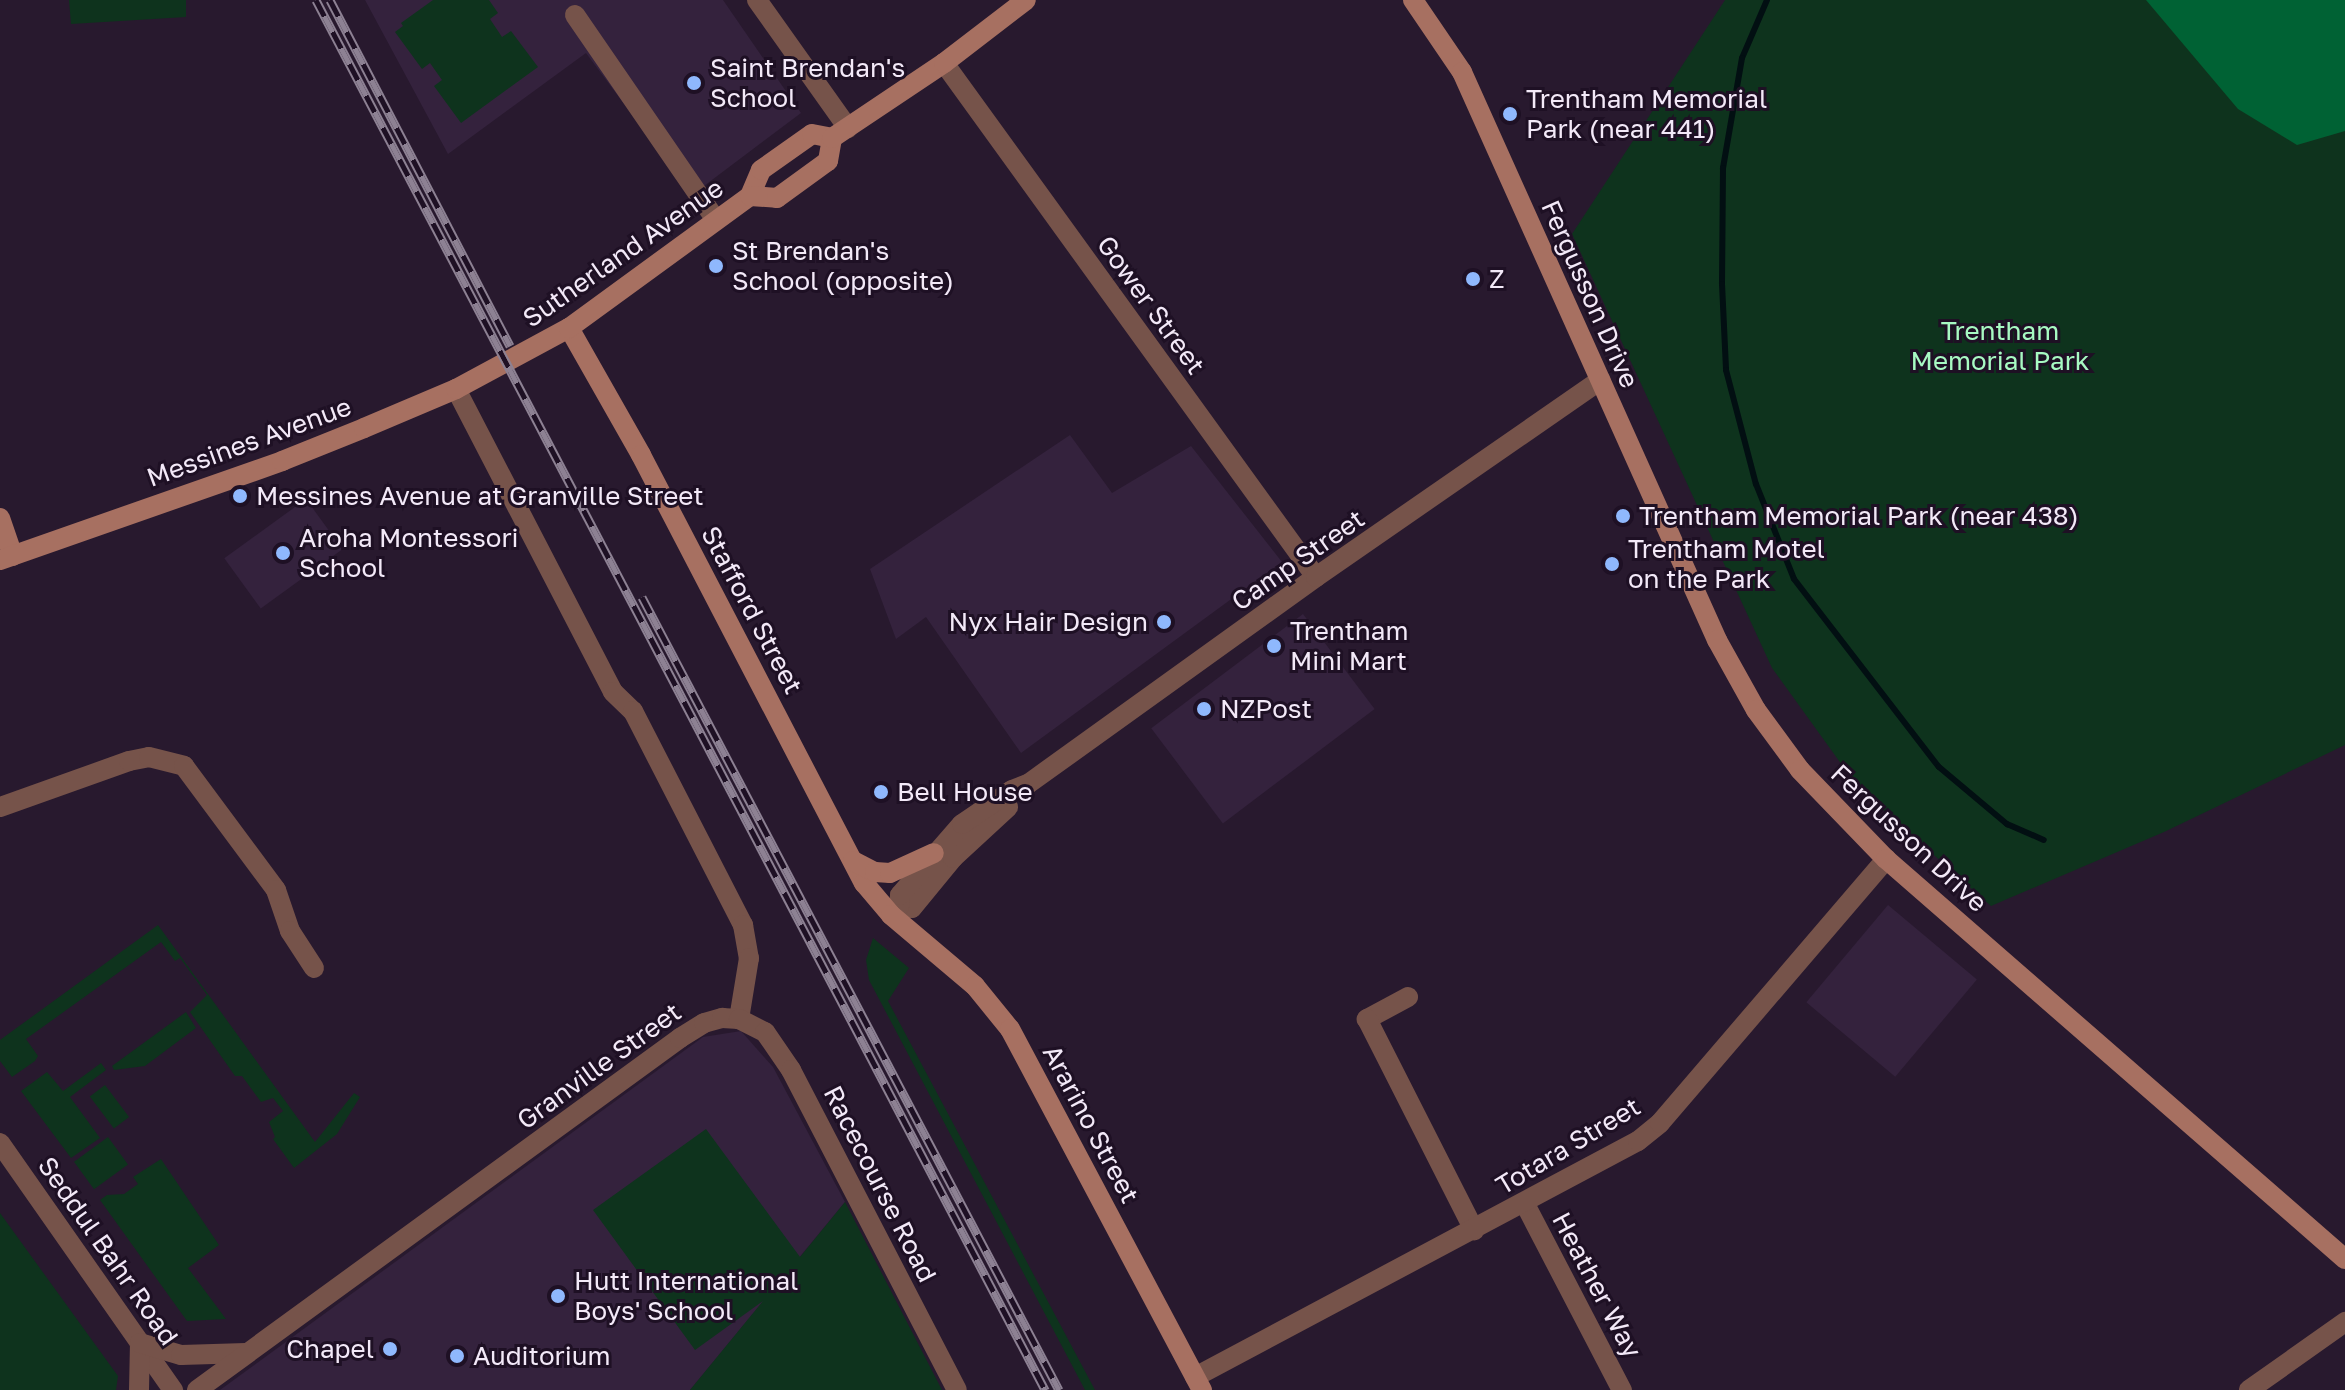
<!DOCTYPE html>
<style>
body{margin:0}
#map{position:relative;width:2345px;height:1390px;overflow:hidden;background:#28192e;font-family:"Golos Text",sans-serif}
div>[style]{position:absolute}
.built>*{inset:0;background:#34223d;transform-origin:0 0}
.green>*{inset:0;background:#0e331d;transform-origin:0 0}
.forest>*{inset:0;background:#006234}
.stream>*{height:6px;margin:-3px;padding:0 3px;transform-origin:3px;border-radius:3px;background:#020f12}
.street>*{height:20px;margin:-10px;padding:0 10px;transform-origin:10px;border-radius:10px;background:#76534a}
.secondary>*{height:20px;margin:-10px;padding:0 10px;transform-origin:10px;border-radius:10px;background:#a77061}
.rail>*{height:9px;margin-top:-4.5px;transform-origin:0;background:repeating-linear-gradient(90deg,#1e1024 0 18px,#8d8193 0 36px);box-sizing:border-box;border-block:2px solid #8d8193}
.dots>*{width:22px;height:22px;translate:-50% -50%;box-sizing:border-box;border:4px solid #1e1024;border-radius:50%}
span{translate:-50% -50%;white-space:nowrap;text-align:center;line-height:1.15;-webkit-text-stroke:6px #1e1024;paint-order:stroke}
.poi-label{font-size:26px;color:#f3e9f8}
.left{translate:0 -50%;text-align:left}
.right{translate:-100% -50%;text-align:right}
.street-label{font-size:26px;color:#f3e9f8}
.park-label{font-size:26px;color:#a7fac2}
</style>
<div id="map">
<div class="built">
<i style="clip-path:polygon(365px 0,723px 0,801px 113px,692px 195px,586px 53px,448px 154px)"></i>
<i style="clip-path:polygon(1070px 435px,1112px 493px,1191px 446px,1282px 562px,1021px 753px,926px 617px,896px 639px,870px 569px)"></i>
<i style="left:306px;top:499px;width:62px;height:101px;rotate:54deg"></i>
<i style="left:1303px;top:614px;width:119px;height:190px;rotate:53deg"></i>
<i style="left:1888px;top:905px;width:116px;height:127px;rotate:40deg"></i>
<i style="clip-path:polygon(741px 1031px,773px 1067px,845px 1202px,690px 1390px,220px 1390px,703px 1037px)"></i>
</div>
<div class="green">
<i style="clip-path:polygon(69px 0,186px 0,186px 17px,71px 24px)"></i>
<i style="clip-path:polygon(433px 0,489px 0,498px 13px,490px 19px,502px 37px,511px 31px,538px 67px,461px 123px,434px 86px,442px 80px,430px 63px,422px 69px,395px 32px,403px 26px,401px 23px)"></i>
<i style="clip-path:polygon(1725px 0,2345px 0,2345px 745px,2164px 832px,1991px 906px,1870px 798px,1842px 765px,1772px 668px,1572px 234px)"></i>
<i style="clip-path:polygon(158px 925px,315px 1142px,354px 1093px,360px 1097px,337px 1134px,294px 1168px,273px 1139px,275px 1137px,269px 1122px,283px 1111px,273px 1098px,261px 1102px,242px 1076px,235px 1076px,190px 1012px,207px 995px,180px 958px,175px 961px,161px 942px,26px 1039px,38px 1056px,35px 1061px,12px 1077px,0 1061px,0 1040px)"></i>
<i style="clip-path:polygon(873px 938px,909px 968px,888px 1001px,1095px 1390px,1085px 1390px,869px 980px,866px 960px)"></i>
<i style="clip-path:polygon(186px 1012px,196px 1028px,145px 1066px,114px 1070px,112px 1066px)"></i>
<i style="clip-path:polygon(101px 1063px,106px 1070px,70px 1097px,100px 1138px,71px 1158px,21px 1091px,47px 1072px,63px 1091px)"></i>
<i style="left:105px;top:1085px;width:40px;height:19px;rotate:53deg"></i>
<i style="clip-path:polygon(706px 1129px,800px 1257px,845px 1202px,942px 1390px,690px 1390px,763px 1301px,695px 1350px,593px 1210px)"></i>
<i style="left:108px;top:1137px;width:34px;height:42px;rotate:54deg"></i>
<i style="clip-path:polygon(161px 1159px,219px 1245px,188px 1268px,226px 1319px,187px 1321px,100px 1200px,107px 1195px,124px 1194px,138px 1184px,133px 1177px)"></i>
<i style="clip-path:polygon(0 1213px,118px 1376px,116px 1390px,0 1390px)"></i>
</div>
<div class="forest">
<i style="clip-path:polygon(2146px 0,2345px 0,2345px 131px,2297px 145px,2238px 109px)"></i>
</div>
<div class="stream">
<i style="left:1767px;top:0;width:63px;rotate:113.3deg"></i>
<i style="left:1742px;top:58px;width:112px;rotate:99.8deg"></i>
<i style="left:1723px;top:168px;width:116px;rotate:90.5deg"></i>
<i style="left:1722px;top:284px;width:86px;rotate:87.3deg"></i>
<i style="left:1726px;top:370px;width:118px;rotate:75.3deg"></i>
<i style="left:1756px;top:484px;width:102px;rotate:68.2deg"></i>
<i style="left:1794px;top:579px;width:237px;rotate:52.4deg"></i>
<i style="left:1939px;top:767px;width:89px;rotate:40deg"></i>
<i style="left:2007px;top:824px;width:40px;rotate:23.4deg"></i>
</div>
<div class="street">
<i style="left:757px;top:0;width:157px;rotate:54.6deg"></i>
<i style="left:575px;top:15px;width:249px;rotate:55.5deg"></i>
<i style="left:944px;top:63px;width:634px;rotate:54.11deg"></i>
<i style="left:456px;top:389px;width:341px;rotate:62.6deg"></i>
<i style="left:613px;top:692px;width:28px;rotate:44deg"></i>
<i style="left:633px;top:711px;width:241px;rotate:62.8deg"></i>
<i style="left:743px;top:925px;width:34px;rotate:80deg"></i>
<i style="left:749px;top:958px;width:62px;rotate:99.3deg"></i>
<i style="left:0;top:807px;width:137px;rotate:-19.6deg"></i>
<i style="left:129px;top:761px;width:20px;rotate:-11deg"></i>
<i style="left:149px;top:757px;width:36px;rotate:14deg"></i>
<i style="left:184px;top:766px;width:154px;rotate:53.4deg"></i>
<i style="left:276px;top:890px;width:43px;rotate:71.1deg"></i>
<i style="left:290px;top:931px;width:44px;rotate:57deg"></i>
<i style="left:899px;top:907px;width:13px;rotate:4deg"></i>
<i style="left:912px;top:908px;width:65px;rotate:-50.6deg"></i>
<i style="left:953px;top:858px;width:75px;rotate:-42.8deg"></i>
<i style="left:891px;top:915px;width:11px;rotate:-45deg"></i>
<i style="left:899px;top:907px;width:12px;rotate:-85deg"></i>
<i style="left:900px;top:895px;width:94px;rotate:-48.9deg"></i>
<i style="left:962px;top:824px;width:60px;rotate:-34.2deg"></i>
<i style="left:1012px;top:790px;width:17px;rotate:-21deg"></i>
<i style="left:1028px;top:784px;width:355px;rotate:-35.7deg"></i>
<i style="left:1316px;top:577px;width:346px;rotate:-34.7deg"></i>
<i style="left:1408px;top:997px;width:47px;rotate:151.8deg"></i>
<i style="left:1367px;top:1019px;width:237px;rotate:63.1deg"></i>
<i style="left:0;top:1143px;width:302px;rotate:55deg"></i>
<i style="left:1525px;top:1204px;width:210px;rotate:62.5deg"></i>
<i style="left:1195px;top:1377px;width:502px;rotate:-28.05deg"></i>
<i style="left:1638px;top:1141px;width:28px;rotate:-39deg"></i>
<i style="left:1660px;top:1123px;width:348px;rotate:-49.4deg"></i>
<i style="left:139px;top:1390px;width:47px;rotate:-88.8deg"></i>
<i style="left:140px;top:1343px;width:43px;rotate:16.3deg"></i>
<i style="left:181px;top:1355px;width:65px;rotate:-1.8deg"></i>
<i style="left:197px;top:1390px;width:598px;rotate:-36.08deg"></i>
<i style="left:680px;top:1038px;width:28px;rotate:-32deg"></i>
<i style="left:704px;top:1023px;width:19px;rotate:-16deg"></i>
<i style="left:722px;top:1018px;width:17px;rotate:3deg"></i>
<i style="left:739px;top:1019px;width:29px;rotate:27deg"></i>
<i style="left:765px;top:1032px;width:46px;rotate:55.6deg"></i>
<i style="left:791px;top:1070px;width:360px;rotate:62.6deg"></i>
<i style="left:2249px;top:1390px;width:118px;rotate:-35.3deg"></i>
</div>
<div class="secondary">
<i style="left:1413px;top:0;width:87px;rotate:55.8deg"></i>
<i style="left:1462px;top:72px;width:623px;rotate:65.82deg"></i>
<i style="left:1717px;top:640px;width:80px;rotate:60.9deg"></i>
<i style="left:1756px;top:710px;width:74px;rotate:53.7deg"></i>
<i style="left:1800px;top:770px;width:124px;rotate:46deg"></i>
<i style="left:1886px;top:859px;width:609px;rotate:41.07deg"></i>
<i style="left:750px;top:196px;width:28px;rotate:-67deg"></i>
<i style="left:761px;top:170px;width:62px;rotate:-35.2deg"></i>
<i style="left:812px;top:134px;width:20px;rotate:11deg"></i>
<i style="left:569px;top:328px;width:146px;rotate:60.4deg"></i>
<i style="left:641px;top:455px;width:483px;rotate:62.5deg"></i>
<i style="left:864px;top:883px;width:42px;rotate:49.8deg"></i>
<i style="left:891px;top:915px;width:110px;rotate:40.2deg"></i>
<i style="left:975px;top:986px;width:55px;rotate:50.9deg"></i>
<i style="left:1010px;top:1029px;width:409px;rotate:62deg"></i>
<i style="left:0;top:518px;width:40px;rotate:71.1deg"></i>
<i style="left:0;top:560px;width:299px;rotate:-19.3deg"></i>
<i style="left:282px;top:461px;width:88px;rotate:-21.9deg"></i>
<i style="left:364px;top:428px;width:100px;rotate:-23deg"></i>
<i style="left:456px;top:389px;width:128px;rotate:-28.4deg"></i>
<i style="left:569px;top:328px;width:224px;rotate:-36.1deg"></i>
<i style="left:750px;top:196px;width:27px;rotate:4deg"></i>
<i style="left:777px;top:198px;width:63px;rotate:-36deg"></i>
<i style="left:828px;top:161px;width:23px;rotate:-80deg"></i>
<i style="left:832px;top:138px;width:135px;rotate:-33.8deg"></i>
<i style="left:944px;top:63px;width:103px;rotate:-37.5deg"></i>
<i style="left:853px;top:861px;width:25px;rotate:27deg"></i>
<i style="left:875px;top:872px;width:15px;rotate:4deg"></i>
<i style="left:890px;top:873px;width:48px;rotate:-24.4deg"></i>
</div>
<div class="rail">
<i style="left:316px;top:0;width:1570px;rotate:62.32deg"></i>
<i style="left:330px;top:0;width:390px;rotate:62.5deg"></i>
<i style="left:642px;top:597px;width:896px;rotate:62.26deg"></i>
</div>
<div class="dots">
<i style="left:694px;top:83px;background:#8fb8fd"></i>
<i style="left:1510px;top:114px;background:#8fb8fd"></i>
<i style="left:716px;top:266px;background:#8fb8fd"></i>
<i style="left:1473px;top:279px;background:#8fb8fd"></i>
<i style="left:240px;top:496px;background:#8fb8fd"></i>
<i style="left:1623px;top:516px;background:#8fb8fd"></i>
<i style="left:283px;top:553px;background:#8fb8fd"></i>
<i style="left:1612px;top:564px;background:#8fb8fd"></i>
<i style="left:1164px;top:622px;background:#8fb8fd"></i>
<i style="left:1274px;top:646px;background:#8fb8fd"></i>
<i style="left:1204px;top:709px;background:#8fb8fd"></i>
<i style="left:881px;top:792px;background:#8fb8fd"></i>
<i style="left:558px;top:1296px;background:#8fb8fd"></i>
<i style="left:390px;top:1349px;background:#8fb8fd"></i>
<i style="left:457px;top:1356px;background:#8fb8fd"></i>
</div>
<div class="poi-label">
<span class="left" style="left:710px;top:83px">Saint Brendan's<br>School</span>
<span class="left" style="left:1526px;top:114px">Trentham Memorial<br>Park (near 441)</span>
<span class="left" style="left:732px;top:266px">St Brendan's<br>School (opposite)</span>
<span class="left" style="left:1489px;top:279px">Z</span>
<span class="left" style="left:256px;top:496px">Messines Avenue at Granville Street</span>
<span class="left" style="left:1639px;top:516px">Trentham Memorial Park (near 438)</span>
<span class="left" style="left:299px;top:553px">Aroha Montessori<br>School</span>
<span class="left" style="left:1628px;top:564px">Trentham Motel<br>on the Park</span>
<span class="right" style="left:1148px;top:622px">Nyx Hair Design</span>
<span class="left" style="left:1290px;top:646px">Trentham<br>Mini Mart</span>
<span class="left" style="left:1220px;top:709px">NZPost</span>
<span class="left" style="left:897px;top:792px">Bell House</span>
<span class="left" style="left:574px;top:1296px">Hutt International<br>Boys' School</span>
<span class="right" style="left:374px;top:1349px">Chapel</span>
<span class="left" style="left:473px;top:1356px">Auditorium</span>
</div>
<div class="street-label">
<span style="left:623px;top:253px;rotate:-35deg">Sutherland Avenue</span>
<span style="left:1590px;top:294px;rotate:66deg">Fergusson Drive</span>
<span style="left:1151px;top:305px;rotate:54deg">Gower Street</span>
<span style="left:249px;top:442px;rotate:-20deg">Messines Avenue</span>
<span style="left:1298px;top:560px;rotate:-35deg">Camp Street</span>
<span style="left:752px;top:610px;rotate:62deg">Stafford Street</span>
<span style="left:1909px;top:838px;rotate:43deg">Fergusson Drive</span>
<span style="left:599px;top:1066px;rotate:-36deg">Granville Street</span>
<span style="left:1091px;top:1124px;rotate:62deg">Ararino Street</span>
<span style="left:1568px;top:1146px;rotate:-31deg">Totara Street</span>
<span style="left:880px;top:1184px;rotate:63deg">Racecourse Road</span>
<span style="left:108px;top:1251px;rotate:55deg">Seddul Bahr Road</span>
<span style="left:1597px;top:1285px;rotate:62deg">Heather Way</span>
</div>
<div class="park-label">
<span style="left:2000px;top:346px">Trentham<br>Memorial Park</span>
</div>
</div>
